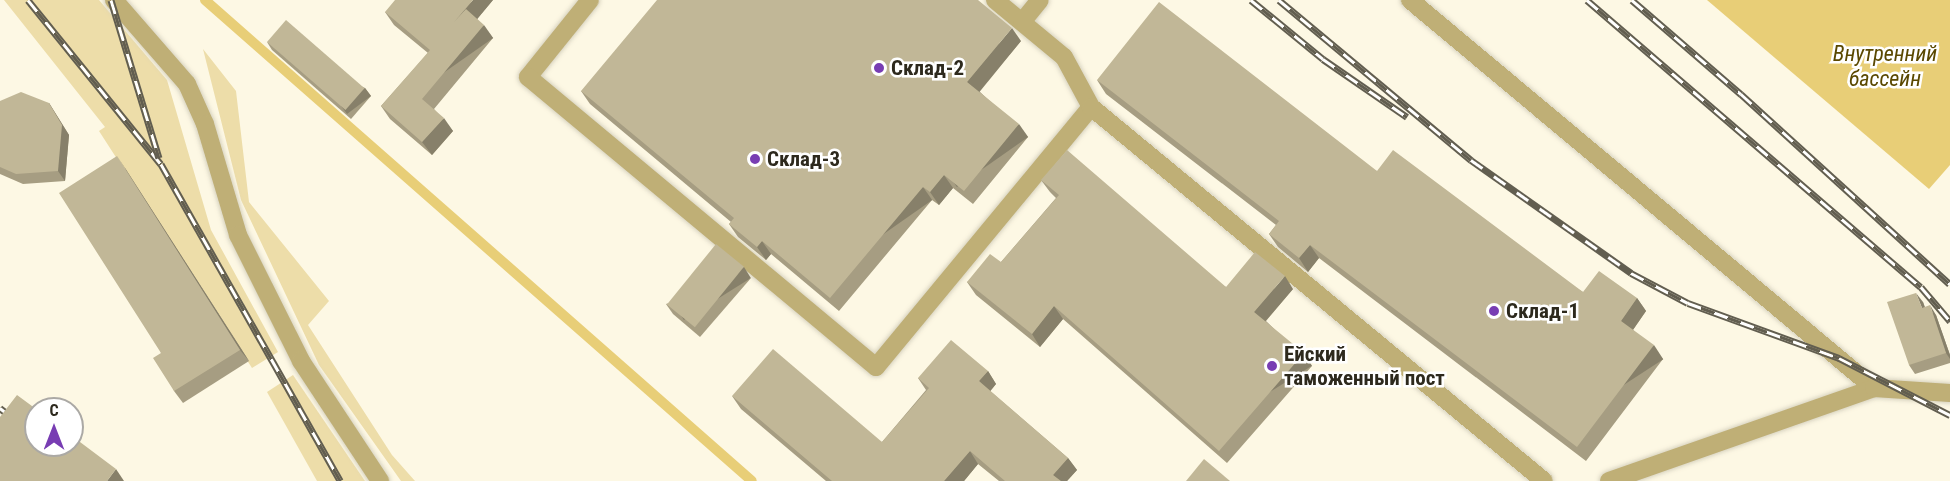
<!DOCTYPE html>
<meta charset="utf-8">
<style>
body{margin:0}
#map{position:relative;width:1950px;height:481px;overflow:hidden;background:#fdf8e4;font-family:"Roboto Condensed",sans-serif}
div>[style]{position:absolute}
.green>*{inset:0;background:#eddda9}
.water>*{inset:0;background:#e8ce77}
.stream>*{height:10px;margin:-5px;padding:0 5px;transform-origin:5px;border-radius:5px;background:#e8ce77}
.roads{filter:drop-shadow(0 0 2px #d8d3c0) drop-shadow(0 0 2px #d8d3c0)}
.lane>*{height:18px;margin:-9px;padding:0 9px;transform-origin:9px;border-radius:9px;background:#bfaf76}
.street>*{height:18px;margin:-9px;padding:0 9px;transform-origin:9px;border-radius:9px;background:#bfaf76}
.rail>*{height:7px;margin-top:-3.5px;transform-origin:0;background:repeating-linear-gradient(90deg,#fff 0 14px,#625e50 0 28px);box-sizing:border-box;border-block:2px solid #625e50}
.wall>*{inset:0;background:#a69d82}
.shaded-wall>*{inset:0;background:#87806a;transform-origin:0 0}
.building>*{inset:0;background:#c1b797;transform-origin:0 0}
.dots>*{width:16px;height:16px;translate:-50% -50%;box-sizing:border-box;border:3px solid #fff;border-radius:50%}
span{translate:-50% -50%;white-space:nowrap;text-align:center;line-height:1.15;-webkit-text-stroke:5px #fff;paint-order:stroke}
.poi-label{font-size:21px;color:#2d291d;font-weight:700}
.left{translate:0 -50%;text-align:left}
.water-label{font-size:22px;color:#5a4800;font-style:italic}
.north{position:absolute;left:24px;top:397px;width:60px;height:60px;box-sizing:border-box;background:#fff;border:2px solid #aba9a5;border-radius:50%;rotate:0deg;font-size:16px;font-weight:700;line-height:24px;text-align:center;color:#2d291d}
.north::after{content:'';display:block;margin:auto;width:21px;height:27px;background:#783db3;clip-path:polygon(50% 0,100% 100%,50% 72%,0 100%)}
</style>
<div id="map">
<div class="green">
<i style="clip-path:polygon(4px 0,99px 0,167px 80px,211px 230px,278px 352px,252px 368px,99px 131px,105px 127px)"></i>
<i style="clip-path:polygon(203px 49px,236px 91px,249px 202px,329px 301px,308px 325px,392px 455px,415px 481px,401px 481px,319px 365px,241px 200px)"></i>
<i style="clip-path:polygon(293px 375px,365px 481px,317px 481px,267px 392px)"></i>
</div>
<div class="water">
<i style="clip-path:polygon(1707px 0,1950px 0,1950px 165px,1929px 189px)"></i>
</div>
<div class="stream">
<i style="left:205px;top:0;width:728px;rotate:41.33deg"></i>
</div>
<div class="roads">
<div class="lane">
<i style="left:590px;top:0;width:99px;rotate:128.8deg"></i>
<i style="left:528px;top:77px;width:453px;rotate:39.8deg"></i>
<i style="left:876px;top:367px;width:337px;rotate:-50.4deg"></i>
<i style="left:995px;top:0;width:89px;rotate:39.6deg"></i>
<i style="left:1064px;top:57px;width:57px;rotate:61.6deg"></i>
<i style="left:1091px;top:107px;width:587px;rotate:39.54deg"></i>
<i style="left:1410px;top:0;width:605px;rotate:39.9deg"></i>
<i style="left:1022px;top:22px;width:28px;rotate:-51deg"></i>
<i style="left:1609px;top:481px;width:281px;rotate:-19.3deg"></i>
<i style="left:1874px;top:388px;width:76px;rotate:3.8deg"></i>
</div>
<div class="street">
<i style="left:114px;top:0;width:111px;rotate:49deg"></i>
<i style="left:187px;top:84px;width:44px;rotate:65.8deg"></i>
<i style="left:205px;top:124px;width:116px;rotate:73.4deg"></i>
<i style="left:238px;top:235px;width:141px;rotate:63.4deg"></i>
<i style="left:301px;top:361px;width:144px;rotate:56.6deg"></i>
</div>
</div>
<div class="rail">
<i style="left:28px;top:0;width:211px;rotate:51deg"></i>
<i style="left:161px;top:164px;width:364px;rotate:60.5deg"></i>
<i style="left:111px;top:0;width:165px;rotate:73.1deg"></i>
<i style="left:1251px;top:0;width:93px;rotate:39.3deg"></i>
<i style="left:1323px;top:59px;width:102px;rotate:34.6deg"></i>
<i style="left:1279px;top:0;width:250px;rotate:39.8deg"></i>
<i style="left:1471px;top:160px;width:196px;rotate:35.2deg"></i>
<i style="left:1631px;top:273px;width:64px;rotate:27.8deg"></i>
<i style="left:1688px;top:303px;width:161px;rotate:20deg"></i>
<i style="left:1839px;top:358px;width:125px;rotate:27.2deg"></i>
<i style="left:1587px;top:0;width:440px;rotate:40.7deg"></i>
<i style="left:1921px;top:287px;width:45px;rotate:49.5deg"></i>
<i style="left:1632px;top:0;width:144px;rotate:40.8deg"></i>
<i style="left:1741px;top:94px;width:282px;rotate:42.3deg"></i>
<i style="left:0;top:408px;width:46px;rotate:37.9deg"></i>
</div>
<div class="wall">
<i style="clip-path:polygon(493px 0,477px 19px,493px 38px,434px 109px,453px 131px,432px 155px,390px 119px,381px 106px,428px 53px,394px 25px,385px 12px)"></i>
<i style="clip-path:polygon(1021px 41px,979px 91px,1028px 137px,973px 204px,953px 188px,939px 205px,932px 200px,839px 311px,771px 254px,766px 260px,738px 237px,729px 224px,731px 222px,590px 104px,581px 91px)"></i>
<i style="clip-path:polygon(267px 42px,365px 88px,371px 96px,351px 119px,272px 50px)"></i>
<i style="clip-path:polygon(1097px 80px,1377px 171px,1583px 292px,1637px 298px,1646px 311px,1633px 330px,1663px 359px,1586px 461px,1319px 258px,1308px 272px,1278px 247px,1269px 234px,1276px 225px,1106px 94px)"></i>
<i style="clip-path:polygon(0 101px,49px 103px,69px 135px,65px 181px,23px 184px,0 174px)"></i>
<i style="clip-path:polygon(125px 168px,249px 361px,183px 403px,174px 391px,161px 353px)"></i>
<i style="clip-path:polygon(1041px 180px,1226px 287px,1293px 289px,1266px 321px,1312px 366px,1227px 463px,1063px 319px,1040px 347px,976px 295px,967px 282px,1001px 262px,1056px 198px,1050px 192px)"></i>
<i style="clip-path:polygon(751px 278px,700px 337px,673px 314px,666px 304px)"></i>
<i style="clip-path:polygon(1923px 302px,1925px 307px,1936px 315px,1950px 355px,1950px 363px,1915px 374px,1909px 365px)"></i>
<i style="clip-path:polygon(988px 371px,996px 384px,990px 391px,1068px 458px,1077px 470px,1067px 481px,999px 481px,978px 464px,964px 481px,826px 481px,741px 409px,732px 396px,882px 442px,926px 390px,918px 378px)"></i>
</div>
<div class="shaded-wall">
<i style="clip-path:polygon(473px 0,493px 0,464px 35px,454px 22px)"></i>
<i style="left:484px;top:25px;width:16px;height:97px;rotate:55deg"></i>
<i style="clip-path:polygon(1012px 28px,1021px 41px,977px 95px,967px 82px)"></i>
<i style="left:365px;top:88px;width:10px;height:30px;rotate:53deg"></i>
<i style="clip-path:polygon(49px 103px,69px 135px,65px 181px,58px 171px)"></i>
<i style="clip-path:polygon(444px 118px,453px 131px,432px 155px,422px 142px)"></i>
<i style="left:1019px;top:124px;width:16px;height:87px;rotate:55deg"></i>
<i style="clip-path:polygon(117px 156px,125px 168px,249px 361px,240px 350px)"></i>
<i style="clip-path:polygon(944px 175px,953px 188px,939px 205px,930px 192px)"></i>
<i style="left:923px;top:187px;width:16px;height:145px;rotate:55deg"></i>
<i style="clip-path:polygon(762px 241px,771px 254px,766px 260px,757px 247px)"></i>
<i style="clip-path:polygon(1310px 245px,1319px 258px,1308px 272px,1299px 258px)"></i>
<i style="left:744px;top:267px;width:13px;height:79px;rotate:58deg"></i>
<i style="clip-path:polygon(1285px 276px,1293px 289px,1263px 324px,1254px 312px)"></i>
<i style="clip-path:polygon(1916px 293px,1923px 302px,1928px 318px,1922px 308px)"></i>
<i style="clip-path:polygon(1637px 298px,1646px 311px,1630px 334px,1621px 321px)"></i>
<i style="clip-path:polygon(1930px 305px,1936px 315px,1950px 355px,1950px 359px,1946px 353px)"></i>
<i style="clip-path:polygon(1054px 306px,1063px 319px,1040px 347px,1032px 334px)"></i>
<i style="left:1654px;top:345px;width:17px;height:128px;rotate:57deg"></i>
<i style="left:1304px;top:353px;width:15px;height:130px;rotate:58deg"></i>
<i style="clip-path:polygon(988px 371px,996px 384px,988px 394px,979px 381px)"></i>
<i style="clip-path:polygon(970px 451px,978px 464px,964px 481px,944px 481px)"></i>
<i style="clip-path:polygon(1068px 458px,1077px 470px,1067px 481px,1058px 481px,1053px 475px)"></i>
<i style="clip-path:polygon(116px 469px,124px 481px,107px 481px)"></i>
</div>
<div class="building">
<i style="clip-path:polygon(395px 0,473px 0,454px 22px,466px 9px,484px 25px,422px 99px,444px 118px,422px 142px,381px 106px,430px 50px,385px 12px)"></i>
<i style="clip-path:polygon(657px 0,978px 0,1012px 28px,967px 82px,1019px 124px,964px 191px,944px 175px,930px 192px,923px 187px,830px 298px,762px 241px,757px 247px,729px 224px,734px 218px,581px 91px)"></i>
<i style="clip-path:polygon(1159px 2px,1377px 171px,1393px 150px,1583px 292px,1599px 271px,1637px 298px,1621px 321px,1654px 345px,1577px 447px,1310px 245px,1299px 258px,1269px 234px,1279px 221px,1097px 80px)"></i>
<i style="left:286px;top:20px;width:104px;height:29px;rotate:41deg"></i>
<i style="clip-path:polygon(21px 92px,49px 103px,62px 125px,58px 171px,16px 174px,0 167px,0 101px)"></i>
<i style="clip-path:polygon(1067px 150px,1226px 287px,1255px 252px,1285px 276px,1254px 312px,1304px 353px,1219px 451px,1054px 306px,1032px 334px,967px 282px,990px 254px,1001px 262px,1059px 195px,1041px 180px)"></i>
<i style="clip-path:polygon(117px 156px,240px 350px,174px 391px,153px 358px,161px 353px,59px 193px)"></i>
<i style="left:716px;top:244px;width:36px;height:78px;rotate:39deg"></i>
<i style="clip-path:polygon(1916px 293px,1922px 308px,1930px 305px,1946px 353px,1909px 365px,1887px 302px)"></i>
<i style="clip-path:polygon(951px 340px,988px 371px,979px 381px,1068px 458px,1053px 475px,1061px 481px,1005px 481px,970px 451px,944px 481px,832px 481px,732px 396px,773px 349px,882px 442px,929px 388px,918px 378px)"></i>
<i style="clip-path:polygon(17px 395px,36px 409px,36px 445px,72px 445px,72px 436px,116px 469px,107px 481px,0 481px,0 417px)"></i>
<i style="clip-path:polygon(1204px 459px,1230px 481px,1186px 481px)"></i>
</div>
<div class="dots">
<i style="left:879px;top:68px;background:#783db3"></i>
<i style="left:755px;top:159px;background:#783db3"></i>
<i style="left:1494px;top:311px;background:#783db3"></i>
<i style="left:1272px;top:366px;background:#783db3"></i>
</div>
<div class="poi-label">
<span class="left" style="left:891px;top:68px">Склад-2</span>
<span class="left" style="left:767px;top:159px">Склад-3</span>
<span class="left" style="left:1506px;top:311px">Склад-1</span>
<span class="left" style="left:1284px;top:366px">Ейский<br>таможенный пост</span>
</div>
<div class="water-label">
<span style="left:1885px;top:66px">Внутренний<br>бассейн</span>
</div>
<div class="north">С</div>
</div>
